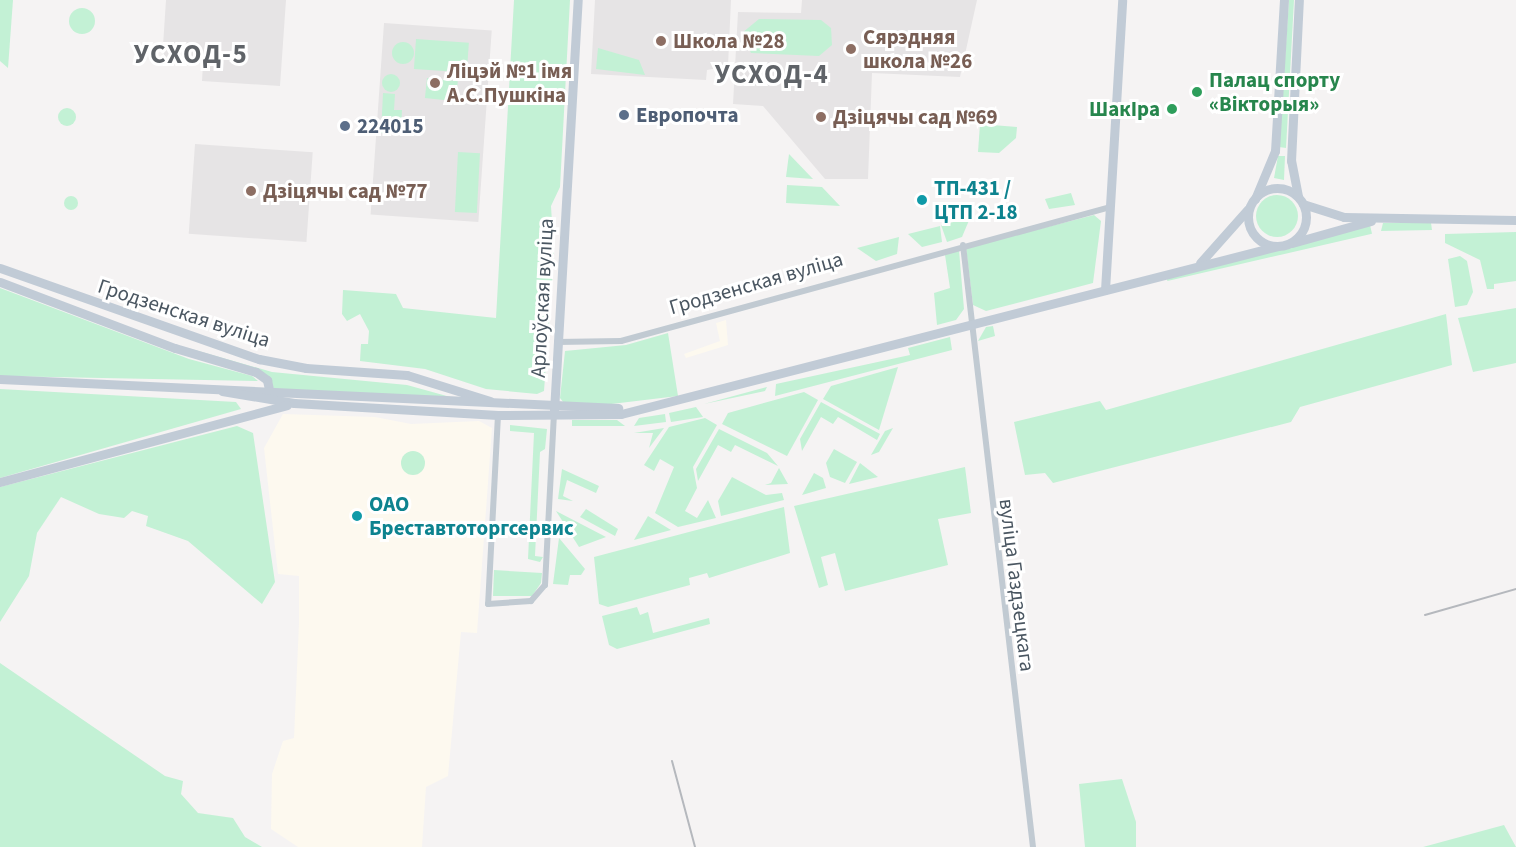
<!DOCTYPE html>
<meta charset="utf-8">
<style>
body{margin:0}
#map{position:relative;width:1516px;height:847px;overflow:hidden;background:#f5f3f3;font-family:"Source Sans 3",sans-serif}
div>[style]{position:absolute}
.commercial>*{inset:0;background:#fdf9ef}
.education>*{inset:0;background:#e6e4e5;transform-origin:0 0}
.green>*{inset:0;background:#c3f1d5;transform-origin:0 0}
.round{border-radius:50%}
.street>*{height:6px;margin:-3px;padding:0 3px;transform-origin:3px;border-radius:3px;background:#c1cad2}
.secondary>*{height:9px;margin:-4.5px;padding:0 4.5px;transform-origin:4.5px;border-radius:4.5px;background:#c1cbd6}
.secondary>.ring{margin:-4.5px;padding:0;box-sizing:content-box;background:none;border:9px solid #c1cbd6;border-radius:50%}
.rail>*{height:2px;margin:-1px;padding:0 1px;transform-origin:1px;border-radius:1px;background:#b5b8bd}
.dots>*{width:16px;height:16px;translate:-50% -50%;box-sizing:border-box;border:3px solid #fff;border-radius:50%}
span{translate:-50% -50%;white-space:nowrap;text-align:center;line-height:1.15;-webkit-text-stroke:6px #fff;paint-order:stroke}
.education-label{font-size:21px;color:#785e54;font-weight:700}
.left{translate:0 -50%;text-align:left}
.leisure-label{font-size:21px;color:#27864d;font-weight:700}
.right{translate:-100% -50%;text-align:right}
.service-label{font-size:21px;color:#4e5e75;font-weight:700}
.culture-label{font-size:21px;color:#0d838f;font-weight:700}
.street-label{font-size:21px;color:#4a5661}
.district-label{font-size:27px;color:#5f6368;font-weight:700;letter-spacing:1.5px}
</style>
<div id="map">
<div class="commercial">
<i style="clip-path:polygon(726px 320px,728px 345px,686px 358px,684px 354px,720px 341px,716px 323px)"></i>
<i style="clip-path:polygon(283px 414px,375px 417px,411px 424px,479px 421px,492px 428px,477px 633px,461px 632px,448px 776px,426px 787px,422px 847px,298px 847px,271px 829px,272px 774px,283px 741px,294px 738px,299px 623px,299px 576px,278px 574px,264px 448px)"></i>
</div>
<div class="education">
<i style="clip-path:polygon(166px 0,286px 0,280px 86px,202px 81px,203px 64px,162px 61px)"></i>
<i style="clip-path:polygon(595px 0,731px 0,728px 66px,707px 70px,706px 80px,591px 74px)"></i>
<i style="clip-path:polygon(802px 0,977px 0,960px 77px,872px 73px,868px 179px,825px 179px,763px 106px,733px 104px,738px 12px,801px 13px)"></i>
<i style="left:384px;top:23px;width:108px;height:192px;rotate:4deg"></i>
<i style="left:195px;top:144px;width:118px;height:90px;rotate:4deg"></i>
</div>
<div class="green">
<i style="clip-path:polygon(0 0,13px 0,8px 68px,0 61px)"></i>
<i style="clip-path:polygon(514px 0,570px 0,560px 187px,551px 206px,554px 255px,544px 391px,537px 394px,486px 389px,425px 369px,360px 361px,361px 344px,368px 344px,369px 331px,360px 314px,347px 321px,342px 314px,343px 290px,396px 294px,403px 308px,496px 318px)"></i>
<i style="clip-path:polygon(1289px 0,1294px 0,1286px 148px,1279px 147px)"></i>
<i class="round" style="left:69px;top:8px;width:26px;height:26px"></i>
<i style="clip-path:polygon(759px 19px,821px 20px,831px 28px,832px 45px,819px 56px,751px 53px,742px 33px)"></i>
<i style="left:416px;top:39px;width:53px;height:30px;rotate:4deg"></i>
<i class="round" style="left:392px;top:42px;width:22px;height:22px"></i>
<i style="clip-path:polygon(598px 48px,639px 60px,645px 75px,596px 69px)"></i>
<i class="round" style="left:382px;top:74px;width:18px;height:18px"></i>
<i style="left:427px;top:78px;width:31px;height:20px;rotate:6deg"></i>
<i style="clip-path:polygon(383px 93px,395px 94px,394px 110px,402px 110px,401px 129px,395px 134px,381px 133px)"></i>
<i class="round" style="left:58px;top:108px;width:18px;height:18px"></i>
<i style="clip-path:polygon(980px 124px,1017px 127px,1016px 138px,999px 153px,978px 152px)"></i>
<i style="left:458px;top:152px;width:22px;height:60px;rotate:3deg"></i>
<i style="clip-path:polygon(789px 154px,813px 179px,786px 177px)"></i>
<i style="clip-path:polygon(1278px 156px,1285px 156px,1284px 180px,1274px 178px)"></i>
<i style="clip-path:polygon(787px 185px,822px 187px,840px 206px,786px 203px)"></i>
<i style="clip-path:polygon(1071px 193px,1075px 205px,1049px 209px,1045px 199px)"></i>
<i class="round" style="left:1256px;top:195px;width:42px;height:42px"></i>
<i class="round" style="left:64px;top:196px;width:14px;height:14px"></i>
<i style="clip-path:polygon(1094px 215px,1101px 221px,1093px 283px,986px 311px,973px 305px,966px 248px)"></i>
<i style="clip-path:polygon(970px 218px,962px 237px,947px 242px,941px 225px)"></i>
<i style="clip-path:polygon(1383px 223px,1431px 223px,1432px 230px,1381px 231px)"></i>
<i style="left:1370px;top:225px;width:9px;height:210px;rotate:77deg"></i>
<i style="clip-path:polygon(940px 226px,942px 242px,922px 247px,908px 234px)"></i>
<i style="clip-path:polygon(1516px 232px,1516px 281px,1494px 284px,1494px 289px,1487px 289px,1480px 260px,1445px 243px,1445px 234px)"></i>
<i style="clip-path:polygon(899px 237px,897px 254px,876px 261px,857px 248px)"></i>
<i style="clip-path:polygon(959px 250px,964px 309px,956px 320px,937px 325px,934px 293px,950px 288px,945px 255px)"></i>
<i style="clip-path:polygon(1460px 256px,1467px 261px,1473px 292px,1467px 305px,1455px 307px,1448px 259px)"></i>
<i style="clip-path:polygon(0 288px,189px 359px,252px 376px,258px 381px,0 376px)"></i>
<i style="clip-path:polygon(1516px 308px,1516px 363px,1473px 372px,1458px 318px)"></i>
<i style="clip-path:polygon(1446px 314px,1452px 365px,1300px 407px,1291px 422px,1053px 483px,1045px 473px,1025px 475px,1014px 422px,1100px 401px,1106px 410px)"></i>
<i style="clip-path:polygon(993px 326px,995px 336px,978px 341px,986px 327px)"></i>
<i style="clip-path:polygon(668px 333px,678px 396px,603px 405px,564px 403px,560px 398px,565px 351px,626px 345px)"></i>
<i style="clip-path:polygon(950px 337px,952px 350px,775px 396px,776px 384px,910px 355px,908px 348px)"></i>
<i style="clip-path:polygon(181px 346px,272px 372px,407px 385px,472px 403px,275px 390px,260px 370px)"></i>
<i style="clip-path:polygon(898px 367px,879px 430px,823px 399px,831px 386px)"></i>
<i style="clip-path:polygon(767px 387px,765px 391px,704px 404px)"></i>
<i style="clip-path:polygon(0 389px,236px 402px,241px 409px,0 478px)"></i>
<i style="clip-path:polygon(804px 392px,818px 400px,787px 456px,722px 424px,728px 413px)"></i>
<i style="clip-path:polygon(821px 402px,880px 434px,877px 440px,838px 417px,833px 424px,821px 417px,802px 451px,800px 439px)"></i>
<i style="clip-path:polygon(696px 407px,703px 417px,671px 422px,669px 413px)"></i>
<i style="clip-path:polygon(665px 414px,666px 422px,634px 426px,639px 418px)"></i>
<i style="clip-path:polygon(705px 418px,717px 425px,693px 467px,697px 488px,685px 511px,697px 518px,708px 500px,716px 518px,678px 527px,655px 513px,674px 467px,660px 459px,654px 471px,644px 465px,669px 427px)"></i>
<i style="clip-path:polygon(572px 420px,617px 420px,625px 426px,572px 426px)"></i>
<i style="clip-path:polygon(510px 425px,547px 429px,545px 449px,540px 452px,535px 556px,543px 557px,540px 562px,528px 559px,534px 433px,510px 431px)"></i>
<i style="clip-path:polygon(237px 426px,253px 433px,275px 582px,262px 604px,188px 541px,146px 526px,148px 516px,132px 511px,124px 518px,99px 514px,61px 497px,37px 533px,29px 576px,0 622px,0 487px)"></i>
<i style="clip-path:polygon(664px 428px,649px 448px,653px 433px,634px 433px)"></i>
<i style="clip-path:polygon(893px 428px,879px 452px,871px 455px,885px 431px)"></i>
<i style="clip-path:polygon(719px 429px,767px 453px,778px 466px,735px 445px,731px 452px,718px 445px,698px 481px,696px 469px)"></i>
<i style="clip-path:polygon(834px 449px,857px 462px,845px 483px,830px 477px,826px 463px)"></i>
<i class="round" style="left:401px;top:451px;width:24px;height:24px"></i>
<i style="clip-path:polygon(860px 463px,878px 477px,849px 484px)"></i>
<i style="clip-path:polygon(965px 467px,971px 513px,938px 519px,948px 565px,845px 591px,835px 553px,821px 557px,828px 585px,819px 588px,794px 506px)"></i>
<i style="clip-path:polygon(779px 468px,788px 484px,765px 485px,771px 483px)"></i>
<i style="clip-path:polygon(562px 469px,599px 486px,596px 493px,567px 480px,563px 496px,573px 501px,558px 499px)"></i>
<i style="clip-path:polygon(814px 473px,823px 478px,826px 488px,802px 495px)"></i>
<i style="clip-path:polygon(732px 477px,766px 495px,782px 493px,784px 500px,721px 516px,718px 501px)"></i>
<i style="clip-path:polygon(784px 507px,790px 553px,709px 578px,707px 573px,689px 578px,690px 585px,608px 607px,599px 604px,594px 557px)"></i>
<i style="clip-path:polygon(586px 509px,618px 529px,615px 536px,580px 517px)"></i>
<i style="clip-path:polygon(556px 511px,606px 537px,579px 547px)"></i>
<i style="clip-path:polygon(648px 516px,671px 530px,634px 540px)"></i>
<i style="clip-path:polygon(559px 538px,585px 569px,581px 575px,570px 575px,568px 585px,553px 584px)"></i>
<i style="clip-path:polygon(494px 570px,542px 573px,541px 583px,532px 596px,493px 596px)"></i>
<i style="clip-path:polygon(637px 607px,640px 615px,648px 612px,653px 633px,709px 618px,710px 624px,617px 649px,609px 645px,602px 616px)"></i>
<i style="clip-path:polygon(0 663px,165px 776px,183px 781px,181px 794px,198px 813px,233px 818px,245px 837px,262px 847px,0 847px)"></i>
<i style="clip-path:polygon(1122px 779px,1136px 822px,1136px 847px,1085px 847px,1079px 784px)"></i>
<i style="clip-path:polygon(1504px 825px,1516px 847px,1423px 847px)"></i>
</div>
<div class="street">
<i style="left:963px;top:245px;width:606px;rotate:83.37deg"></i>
<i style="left:557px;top:342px;width:64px;rotate:-0.9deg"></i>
<i style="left:621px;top:341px;width:507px;rotate:-15.32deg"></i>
<i style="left:498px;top:415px;width:189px;rotate:93deg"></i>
<i style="left:488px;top:604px;width:43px;rotate:-4deg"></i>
<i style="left:531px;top:601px;width:21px;rotate:-49deg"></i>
<i style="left:545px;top:585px;width:169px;rotate:-87deg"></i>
</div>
<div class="secondary">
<i class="ring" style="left:1248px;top:188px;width:49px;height:49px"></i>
<i style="left:1298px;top:196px;width:36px;rotate:-101deg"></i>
<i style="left:1291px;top:161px;width:161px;rotate:-87.2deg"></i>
<i style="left:1255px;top:199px;width:52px;rotate:-67.4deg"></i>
<i style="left:1275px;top:151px;width:151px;rotate:-86.6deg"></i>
<i style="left:1303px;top:204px;width:43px;rotate:17.6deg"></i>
<i style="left:1344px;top:217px;width:172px;rotate:1deg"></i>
<i style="left:1292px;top:243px;width:82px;rotate:-15.6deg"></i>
<i style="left:1200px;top:263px;width:72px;rotate:-48.4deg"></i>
<i style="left:0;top:268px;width:275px;rotate:19.4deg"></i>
<i style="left:259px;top:359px;width:48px;rotate:10.8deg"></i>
<i style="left:306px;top:368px;width:101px;rotate:4deg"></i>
<i style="left:407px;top:375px;width:87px;rotate:17.4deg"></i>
<i style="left:0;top:282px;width:187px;rotate:20.7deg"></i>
<i style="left:175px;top:348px;width:84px;rotate:16.5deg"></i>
<i style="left:256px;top:372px;width:14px;rotate:36deg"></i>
<i style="left:267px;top:380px;width:14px;rotate:78deg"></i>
<i style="left:1105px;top:290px;width:290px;rotate:-86.6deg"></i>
<i style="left:0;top:379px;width:619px;rotate:2.69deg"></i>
<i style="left:222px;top:391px;width:73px;rotate:9.5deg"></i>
<i style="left:294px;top:403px;width:204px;rotate:3.4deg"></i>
<i style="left:498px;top:415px;width:123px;rotate:-0.5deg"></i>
<i style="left:621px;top:414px;width:678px;rotate:-14.34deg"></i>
<i style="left:554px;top:411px;width:412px;rotate:-86.7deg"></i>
<i style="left:0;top:482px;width:297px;rotate:-15deg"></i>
</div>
<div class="rail">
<i style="left:1425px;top:615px;width:95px;rotate:-15.9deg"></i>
<i style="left:672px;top:761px;width:89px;rotate:75deg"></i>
</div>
<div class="dots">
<i style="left:661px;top:41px;background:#8d6e63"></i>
<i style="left:851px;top:49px;background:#8d6e63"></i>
<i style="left:435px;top:83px;background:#8d6e63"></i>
<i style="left:1197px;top:92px;background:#2e9e5b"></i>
<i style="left:1172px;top:109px;background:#2e9e5b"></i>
<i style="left:624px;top:115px;background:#5c6f8a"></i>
<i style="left:821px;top:117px;background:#8d6e63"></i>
<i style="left:345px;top:126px;background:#5c6f8a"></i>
<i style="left:251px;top:191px;background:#8d6e63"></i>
<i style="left:922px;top:200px;background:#0f9aa8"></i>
<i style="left:357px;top:516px;background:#0f9aa8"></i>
</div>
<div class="education-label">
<span class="left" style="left:863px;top:49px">Сярэдняя<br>школа №26</span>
<span class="left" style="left:673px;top:41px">Школа №28</span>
<span class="left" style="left:447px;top:83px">Ліцэй №1 імя<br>А.С.Пушкіна</span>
<span class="left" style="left:833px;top:117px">Дзіцячы сад №69</span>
<span class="left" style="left:263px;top:191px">Дзіцячы сад №77</span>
</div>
<div class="leisure-label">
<span class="left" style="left:1209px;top:92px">Палац спорту<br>«Вікторыя»</span>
<span class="right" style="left:1160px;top:109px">ШакІра</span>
</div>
<div class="service-label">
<span class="left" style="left:636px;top:115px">Европочта</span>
<span class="left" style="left:357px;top:126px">224015</span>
</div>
<div class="culture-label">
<span class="left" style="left:934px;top:200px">ТП-431 /<br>ЦТП 2-18</span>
<span class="left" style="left:369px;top:516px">ОАО<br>Бреставтоторгсервис</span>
</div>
<div class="street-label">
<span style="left:756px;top:283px;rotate:-16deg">Гродзенская вуліца</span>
<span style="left:542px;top:298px;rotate:-87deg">Арлоўская вуліца</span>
<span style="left:184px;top:313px;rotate:18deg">Гродзенская вуліца</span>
<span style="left:1017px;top:585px;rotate:83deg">вуліца Газдзецкага</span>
</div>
<div class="district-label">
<span style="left:191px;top:55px">УСХОД-5</span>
<span style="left:772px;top:75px">УСХОД-4</span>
</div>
</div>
